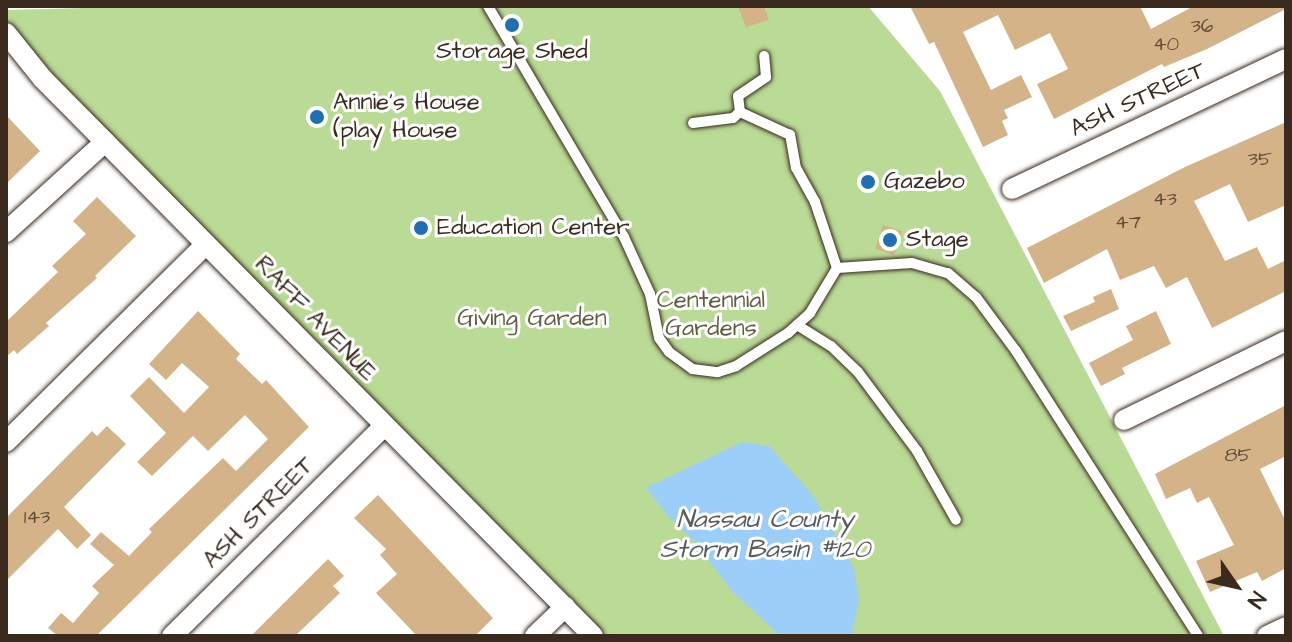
<!DOCTYPE html>
<style>
body{margin:0}
#map{position:relative;width:1292px;height:642px;overflow:hidden;background:#fff;font-family:"Architects Daughter",sans-serif}
div>[style]{position:absolute}
.green>*{inset:0;background:#b9db95}
.water>*{inset:0;background:#9bcef8}
.building>*{inset:0;background:#d5b388;transform-origin:0 0}
.roads{filter:drop-shadow(0 0 2px #3b2a1e) drop-shadow(0 0 2px #3b2a1e)}
.lane>*{height:10px;margin:-5px;padding:0 5px;transform-origin:5px;border-radius:5px;background:#fff}
.street>*{height:20px;margin:-10px;padding:0 10px;transform-origin:10px;border-radius:10px;background:#fff}
.dots>*{width:22px;height:22px;translate:-50% -50%;box-sizing:border-box;border:4px solid #fff;border-radius:50%}
span{translate:-50% -50%;white-space:nowrap;text-align:center;line-height:1.15;-webkit-text-stroke:6px #fff;paint-order:stroke}
.number-label{font-size:20px;color:#624c38}
.number-label span{-webkit-text-stroke-width:0}
.poi-label{font-size:24px;color:#3b2a1e}
.left{translate:0 -50%;text-align:left}
.street-label{font-size:24px;color:#3b2a1e}
.park-label{font-size:24px;color:#615f42}
.water-label{font-size:26px;color:#585b5f;font-style:italic}
.frame{position:absolute;inset:0;border:8px solid #3b2a1e;pointer-events:none}
.north{position:absolute;left:1196px;top:546px;width:80px;height:80px;-webkit-text-stroke:6px #fff;paint-order:stroke;rotate:124deg;font-size:22px;font-weight:700;line-height:32px;text-align:center;color:#3b2a1e}
.north::after{content:'';display:block;margin:auto;width:28px;height:36px;background:#3b2a1e;clip-path:polygon(50% 0,100% 100%,50% 72%,0 100%)}
</style>
<div id="map">
<div class="green">
<i style="clip-path:polygon(165px 6px,868px 6px,940px 91px,1224px 636px,597px 636px,6px 29px,6px 10px)"></i>
</div>
<div class="water">
<i style="clip-path:polygon(742px 442px,769px 446px,813px 495px,854px 568px,859px 599px,852px 636px,780px 636px,731px 590px,694px 541px,670px 518px,646px 488px)"></i>
</div>
<div class="building">
<i style="clip-path:polygon(738px 6px,764px 6px,769px 20px,746px 27px)"></i>
<i style="clip-path:polygon(910px 6px,1140px 6px,1151px 29px,1194px 6px,1286px 6px,1286px 9px,1207px 49px,1164px 67px,1162px 64px,1054px 119px,1037px 84px,1068px 69px,1050px 33px,1015px 50px,998px 15px,963px 32px,991px 90px,1021px 75px,1032px 97px,1004px 110px,1008px 118px,1002px 121px,1008px 135px,983px 147px,934px 42px,929px 44px)"></i>
<i style="clip-path:polygon(6px 115px,40px 151px,6px 184px)"></i>
<i style="clip-path:polygon(1286px 122px,1286px 205px,1248px 222px,1230px 184px,1194px 201px,1225px 261px,1257px 247px,1268px 269px,1286px 260px,1286px 291px,1212px 328px,1187px 277px,1166px 288px,1154px 266px,1120px 280px,1107px 249px,1044px 283px,1027px 248px,1185px 167px)"></i>
<i style="clip-path:polygon(97px 197px,136px 236px,95px 276px,97px 278px,46px 323px,49px 326px,17px 354px,14px 350px,6px 357px,6px 322px,58px 272px,52px 266px,86px 234px,73px 221px)"></i>
<i style="left:883px;top:225px;width:20px;height:25px;rotate:18deg"></i>
<i style="clip-path:polygon(1111px 289px,1119px 309px,1071px 331px,1063px 316px,1095px 302px,1093px 297px)"></i>
<i style="clip-path:polygon(198px 311px,240px 354px,236px 359px,262px 384px,266px 380px,309px 427px,96px 636px,58px 636px,48px 628px,61px 613px,73px 623px,99px 593px,92px 586px,114px 565px,90px 544px,101px 532px,129px 556px,152px 532px,149px 529px,223px 458px,236px 471px,268px 439px,245px 415px,208px 451px,193px 436px,152px 476px,137px 462px,166px 433px,130px 396px,149px 377px,184px 413px,209px 387px,182px 363px,166px 380px,149px 364px)"></i>
<i style="clip-path:polygon(1156px 311px,1171px 344px,1122px 368px,1125px 374px,1101px 386px,1089px 363px,1133px 340px,1126px 326px)"></i>
<i style="clip-path:polygon(1286px 405px,1286px 456px,1260px 469px,1286px 522px,1286px 568px,1262px 581px,1257px 572px,1210px 592px,1196px 561px,1234px 545px,1209px 497px,1197px 503px,1190px 488px,1166px 499px,1155px 474px)"></i>
<i style="clip-path:polygon(107px 426px,126px 444px,64px 507px,91px 535px,77px 549px,58px 529px,6px 581px,6px 518px,92px 431px,97px 436px)"></i>
<i style="clip-path:polygon(378px 495px,493px 618px,475px 636px,417px 636px,376px 593px,397px 574px,380px 555px,386px 549px,354px 518px)"></i>
<i style="clip-path:polygon(328px 559px,344px 576px,333px 586px,340px 593px,295px 636px,251px 636px)"></i>
</div>
<div class="roads">
<div class="lane">
<i style="left:488px;top:6px;width:268px;rotate:59.5deg"></i>
<i style="left:624px;top:237px;width:63px;rotate:65.5deg"></i>
<i style="left:650px;top:294px;width:45px;rotate:78.4deg"></i>
<i style="left:659px;top:338px;width:17px;rotate:54deg"></i>
<i style="left:669px;top:352px;width:29px;rotate:36deg"></i>
<i style="left:692px;top:369px;width:26px;rotate:7deg"></i>
<i style="left:718px;top:372px;width:19px;rotate:-18deg"></i>
<i style="left:736px;top:366px;width:62px;rotate:-32.4deg"></i>
<i style="left:788px;top:333px;width:30px;rotate:-42deg"></i>
<i style="left:810px;top:313px;width:52px;rotate:-59deg"></i>
<i style="left:837px;top:268px;width:70px;rotate:-108.4deg"></i>
<i style="left:815px;top:202px;width:39px;rotate:-119deg"></i>
<i style="left:796px;top:168px;width:34px;rotate:-100deg"></i>
<i style="left:790px;top:135px;width:55px;rotate:-155.3deg"></i>
<i style="left:740px;top:112px;width:16px;rotate:-97deg"></i>
<i style="left:738px;top:96px;width:34px;rotate:-34deg"></i>
<i style="left:766px;top:77px;width:21px;rotate:-95deg"></i>
<i style="left:693px;top:123px;width:40px;rotate:-7.1deg"></i>
<i style="left:733px;top:118px;width:9px;rotate:-41deg"></i>
<i style="left:837px;top:268px;width:75px;rotate:-3.8deg"></i>
<i style="left:912px;top:263px;width:37px;rotate:16deg"></i>
<i style="left:948px;top:273px;width:37px;rotate:41deg"></i>
<i style="left:976px;top:297px;width:67px;rotate:53.5deg"></i>
<i style="left:1016px;top:351px;width:338px;rotate:57.4deg"></i>
<i style="left:797px;top:325px;width:40px;rotate:32deg"></i>
<i style="left:831px;top:346px;width:37px;rotate:44deg"></i>
<i style="left:858px;top:372px;width:99px;rotate:53.2deg"></i>
<i style="left:917px;top:451px;width:79px;rotate:60.5deg"></i>
</div>
<div class="street">
<i style="left:6px;top:33px;width:58px;rotate:51.3deg"></i>
<i style="left:42px;top:78px;width:784px;rotate:45.36deg"></i>
<i style="left:1012px;top:189px;width:303px;rotate:-25.4deg"></i>
<i style="left:6px;top:232px;width:134px;rotate:-42.3deg"></i>
<i style="left:1124px;top:420px;width:180px;rotate:-26deg"></i>
<i style="left:6px;top:442px;width:281px;rotate:-44.7deg"></i>
<i style="left:172px;top:636px;width:298px;rotate:-44.7deg"></i>
<i style="left:535px;top:636px;width:42px;rotate:-44deg"></i>
<i style="left:1267px;top:636px;width:21px;rotate:-25deg"></i>
</div>
</div>
<div class="dots">
<i style="left:512px;top:25px;background:#1f6fb2"></i>
<i style="left:317px;top:117px;background:#1f6fb2"></i>
<i style="left:868px;top:182px;background:#1f6fb2"></i>
<i style="left:421px;top:228px;background:#1f6fb2"></i>
<i style="left:890px;top:240px;background:#1f6fb2"></i>
</div>
<div class="number-label">
<span style="left:1202px;top:26px">36</span>
<span style="left:1166px;top:44px">40</span>
<span style="left:1260px;top:159px">35</span>
<span style="left:1165px;top:199px">43</span>
<span style="left:1128px;top:222px">47</span>
<span style="left:1238px;top:455px">85</span>
<span style="left:37px;top:517px">143</span>
</div>
<div class="poi-label">
<span style="left:512px;top:52px">Storage Shed</span>
<span class="left" style="left:333px;top:117px">Annie's House<br>(play House</span>
<span class="left" style="left:884px;top:182px">Gazebo</span>
<span class="left" style="left:437px;top:228px">Education Center</span>
<span class="left" style="left:906px;top:240px">Stage</span>
</div>
<div class="street-label">
<span style="left:1138px;top:100px;rotate:-25deg">ASH STREET</span>
<span style="left:315px;top:319px;rotate:46deg">RAFF AVENUE</span>
<span style="left:259px;top:513px;rotate:-45deg">ASH STREET</span>
</div>
<div class="park-label">
<span style="left:711px;top:315px">Centennial<br>Gardens</span>
<span style="left:532px;top:319px">Giving Garden</span>
</div>
<div class="water-label">
<span style="left:765px;top:535px">Nassau County<br>Storm Basin #120</span>
</div>
<div class="frame"></div>
<div class="north">N</div>
</div>
